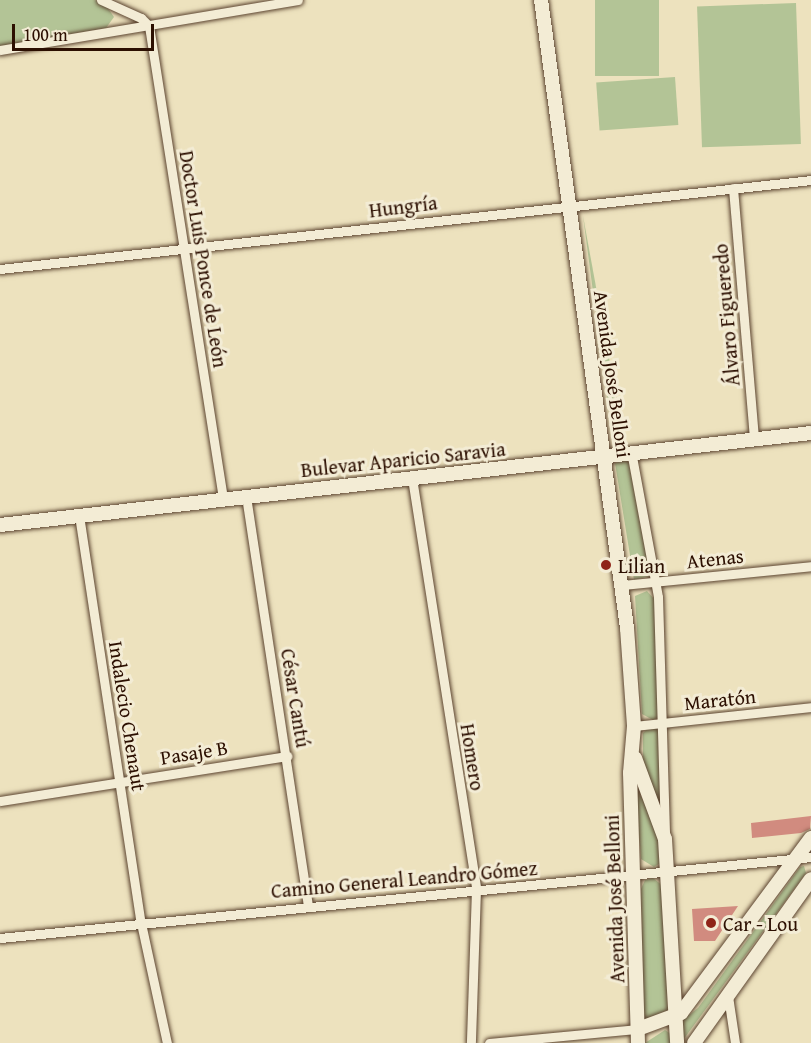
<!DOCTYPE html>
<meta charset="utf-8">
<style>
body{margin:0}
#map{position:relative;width:811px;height:1043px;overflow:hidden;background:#ede2be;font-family:"Gentium Book Plus",serif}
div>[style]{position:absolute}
.green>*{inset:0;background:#b3c496;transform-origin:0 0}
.building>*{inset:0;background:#d18b7f}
.roads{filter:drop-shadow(0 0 2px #5c4430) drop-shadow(0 0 2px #5c4430)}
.street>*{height:9px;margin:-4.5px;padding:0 4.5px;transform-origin:4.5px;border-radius:4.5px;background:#f3ecd5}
.secondary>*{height:14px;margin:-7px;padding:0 7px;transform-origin:7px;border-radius:7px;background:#f3ecd5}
.dots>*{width:16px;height:16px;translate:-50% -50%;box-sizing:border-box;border:3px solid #f3ecd5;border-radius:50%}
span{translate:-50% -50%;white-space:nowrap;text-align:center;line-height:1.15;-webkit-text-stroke:6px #f3ecd5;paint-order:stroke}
.street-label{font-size:20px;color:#2c0f01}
.poi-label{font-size:20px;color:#2c0f01}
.left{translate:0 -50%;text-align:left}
.scale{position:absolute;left:12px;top:24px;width:142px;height:27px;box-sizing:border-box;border:3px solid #2c0f01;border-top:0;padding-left:8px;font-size:18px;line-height:21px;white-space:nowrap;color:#2c0f01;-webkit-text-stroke:4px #f3ecd5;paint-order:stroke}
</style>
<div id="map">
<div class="green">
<i style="clip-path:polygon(0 0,95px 0,105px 4px,114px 17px,106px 28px,0 46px)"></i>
<i style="left:595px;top:0;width:64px;height:76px"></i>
<i style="left:796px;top:3px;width:141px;height:99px;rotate:88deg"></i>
<i style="left:675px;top:77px;width:48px;height:79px;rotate:86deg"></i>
<i style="clip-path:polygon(583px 216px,625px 445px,623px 447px,616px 447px,612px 435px)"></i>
<i style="clip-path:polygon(628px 459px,650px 576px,634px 580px,615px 463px)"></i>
<i style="clip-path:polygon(647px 591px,655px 600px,659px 717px,653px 720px,642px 714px,635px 596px)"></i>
<i style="clip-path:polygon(649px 727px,659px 728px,660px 804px,643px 770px,643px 733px)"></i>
<i style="clip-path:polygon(634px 764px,640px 795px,658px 824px,662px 862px,654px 867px,641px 859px)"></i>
<i style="clip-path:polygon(804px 866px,806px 873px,683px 1040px,680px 1022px,698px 1008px,800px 867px)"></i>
<i style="clip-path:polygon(653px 878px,663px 886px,668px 1010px,646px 1019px,643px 1017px,641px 889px,645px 880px)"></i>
<i style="clip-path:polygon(665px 1030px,671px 1034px,673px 1043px,645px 1043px)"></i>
</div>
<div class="building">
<i style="clip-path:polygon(811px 816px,810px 829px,801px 833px,752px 838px,751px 823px)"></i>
<i style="clip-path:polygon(738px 906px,715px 941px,694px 941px,692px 909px)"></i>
</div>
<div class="roads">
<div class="street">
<i style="left:101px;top:0;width:44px;rotate:24.2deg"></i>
<i style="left:141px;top:18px;width:11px;rotate:45deg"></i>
<i style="left:149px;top:26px;width:479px;rotate:81.1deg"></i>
<i style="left:0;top:50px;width:302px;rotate:-9.5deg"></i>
<i style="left:733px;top:188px;width:251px;rotate:85.2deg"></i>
<i style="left:0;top:269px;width:816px;rotate:-6.26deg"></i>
<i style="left:631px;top:451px;width:148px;rotate:79.5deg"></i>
<i style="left:658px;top:597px;width:236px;rotate:88.3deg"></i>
<i style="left:412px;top:478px;width:416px;rotate:81.1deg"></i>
<i style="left:476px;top:889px;width:154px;rotate:91.9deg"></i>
<i style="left:246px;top:496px;width:415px;rotate:81.4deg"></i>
<i style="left:79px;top:515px;width:413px;rotate:81.4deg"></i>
<i style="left:141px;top:923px;width:123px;rotate:77.8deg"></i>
<i style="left:622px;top:585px;width:190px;rotate:-5.7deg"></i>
<i style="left:634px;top:726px;width:178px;rotate:-6.1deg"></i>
<i style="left:0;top:801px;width:291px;rotate:-8.9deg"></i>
<i style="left:0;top:938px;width:815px;rotate:-5.7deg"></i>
<i style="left:728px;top:996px;width:48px;rotate:81.5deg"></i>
<i style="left:489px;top:1043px;width:150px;rotate:-5.4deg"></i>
</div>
<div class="secondary">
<i style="left:541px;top:0;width:634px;rotate:82.2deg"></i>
<i style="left:627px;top:628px;width:98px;rotate:85.9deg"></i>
<i style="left:634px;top:726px;width:47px;rotate:94.9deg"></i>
<i style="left:630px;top:773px;width:270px;rotate:88.3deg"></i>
<i style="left:0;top:525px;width:816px;rotate:-6.47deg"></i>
<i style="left:635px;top:758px;width:86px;rotate:69.7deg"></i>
<i style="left:665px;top:839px;width:204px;rotate:86.6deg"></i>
<i style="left:638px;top:1029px;width:46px;rotate:-20.4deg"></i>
<i style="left:681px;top:1013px;width:218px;rotate:-53.4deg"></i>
<i style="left:694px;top:1043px;width:201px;rotate:-54.5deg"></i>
</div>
</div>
<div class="dots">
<i style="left:606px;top:565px;background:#8f2418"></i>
<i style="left:711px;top:923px;background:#8f2418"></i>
</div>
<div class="street-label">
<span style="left:403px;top:206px;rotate:-7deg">Hungría</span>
<span style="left:204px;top:259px;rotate:81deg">Doctor Luis Ponce de León</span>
<span style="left:726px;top:315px;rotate:-95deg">Álvaro Figueredo</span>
<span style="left:613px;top:374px;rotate:82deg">Avenida José Belloni</span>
<span style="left:403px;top:459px;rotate:-6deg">Bulevar Aparicio Saravia</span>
<span style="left:715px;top:558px;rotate:-6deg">Atenas</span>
<span style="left:296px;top:698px;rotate:81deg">César Cantú</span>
<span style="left:720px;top:699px;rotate:-6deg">Maratón</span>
<span style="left:128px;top:716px;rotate:81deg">Indalecio Chenaut</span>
<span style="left:194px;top:752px;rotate:-9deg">Pasaje B</span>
<span style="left:473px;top:757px;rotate:81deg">Homero</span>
<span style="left:404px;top:879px;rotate:-5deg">Camino General Leandro Gómez</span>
<span style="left:614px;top:899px;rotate:-92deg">Avenida José Belloni</span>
</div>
<div class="poi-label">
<span class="left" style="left:618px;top:565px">Lilian</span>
<span class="left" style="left:723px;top:923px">Car - Lou</span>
</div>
<div class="scale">100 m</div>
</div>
